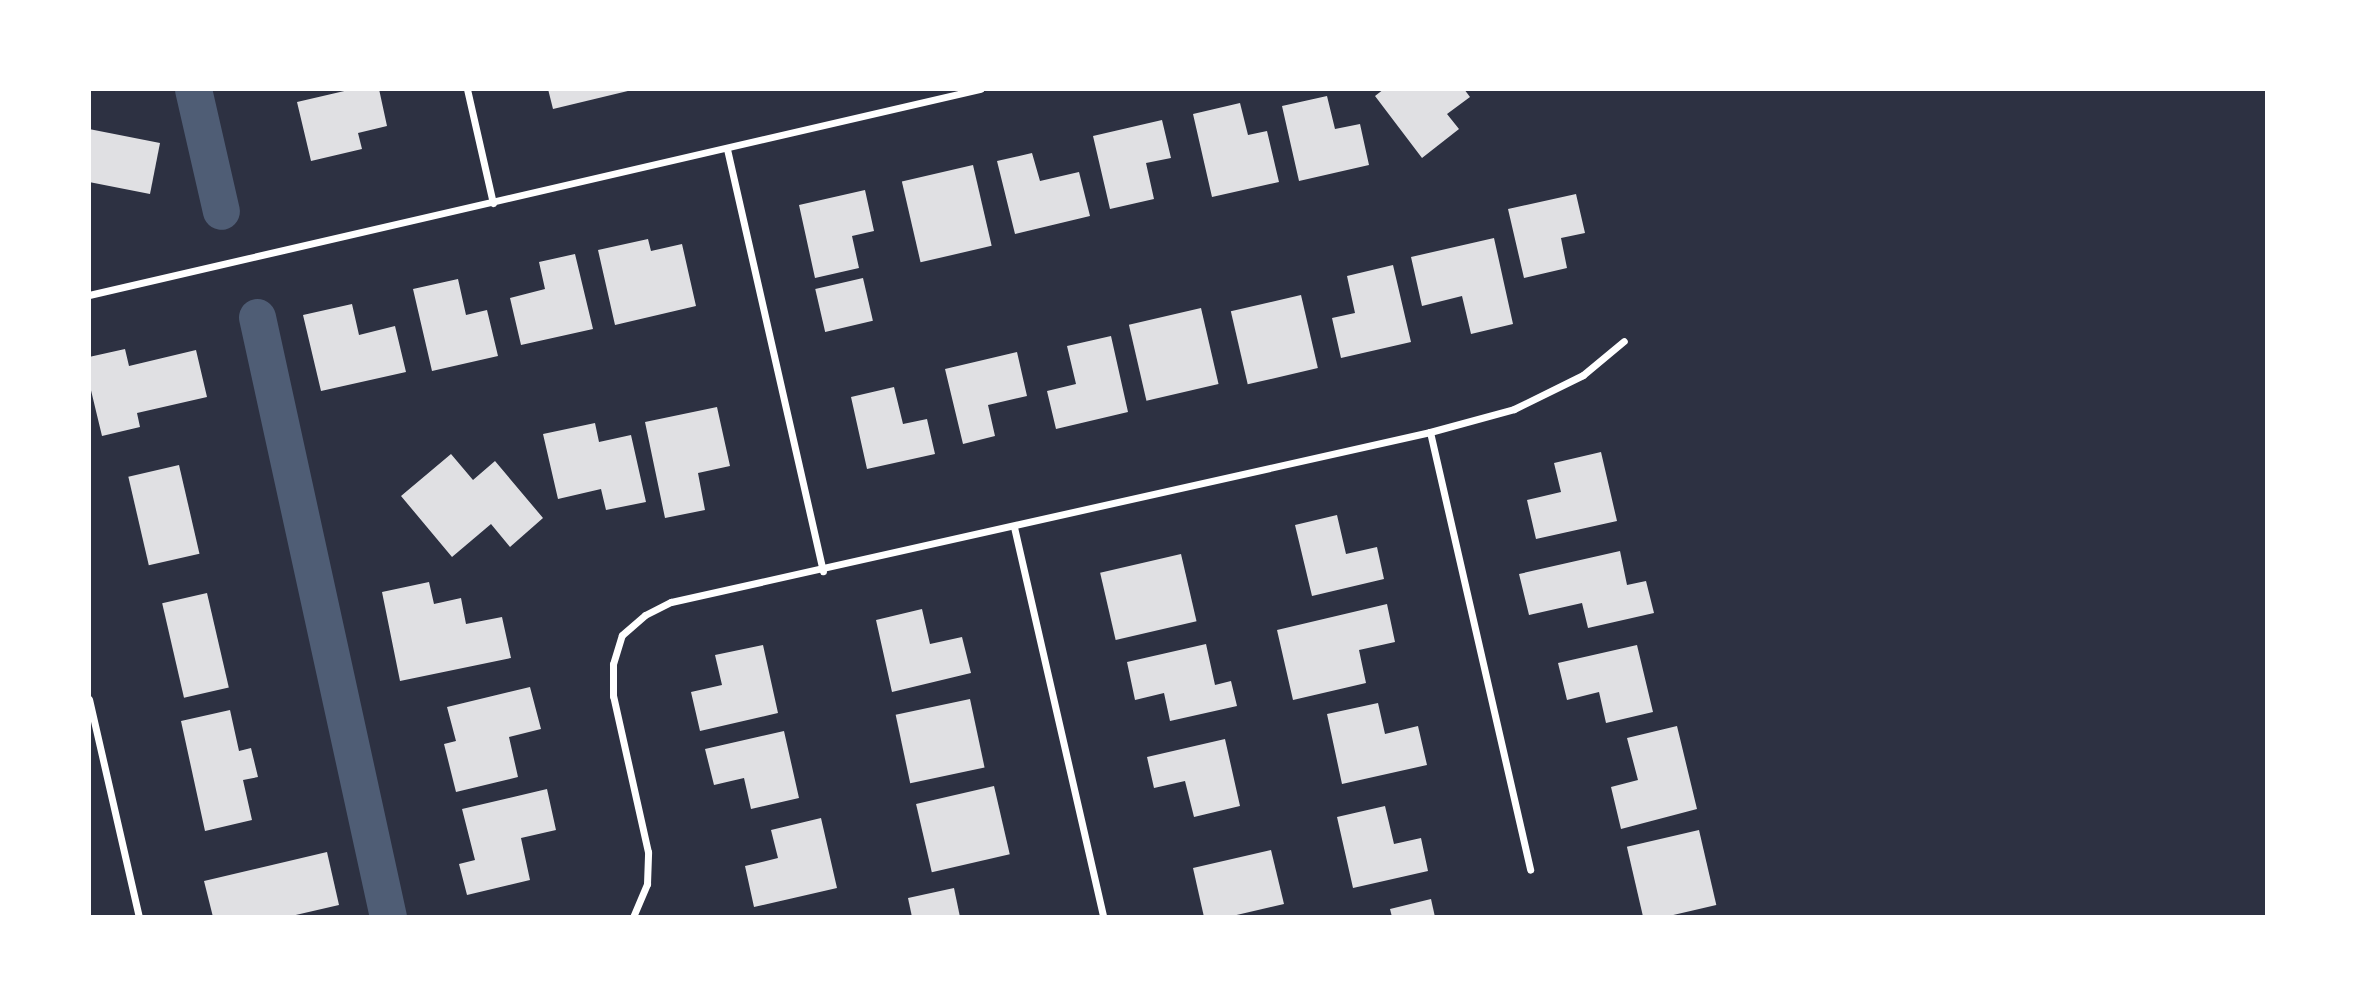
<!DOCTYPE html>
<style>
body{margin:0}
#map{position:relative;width:2356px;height:1006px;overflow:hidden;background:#2d3142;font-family:"DejaVu Sans",sans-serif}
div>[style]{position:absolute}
.canal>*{height:37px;margin:-18.5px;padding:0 18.5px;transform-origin:18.5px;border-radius:18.5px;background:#4f5d75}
.building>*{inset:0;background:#e0e0e3;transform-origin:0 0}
.minor>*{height:7px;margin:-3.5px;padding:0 3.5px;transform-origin:3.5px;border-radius:3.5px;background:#fff}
span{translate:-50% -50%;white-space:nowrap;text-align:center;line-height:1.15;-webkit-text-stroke:5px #fff;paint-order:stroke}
.frame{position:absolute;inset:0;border:91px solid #fff;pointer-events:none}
</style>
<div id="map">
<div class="canal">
<i style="left:193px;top:89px;width:125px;rotate:77.1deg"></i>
<i style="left:257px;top:317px;width:614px;rotate:77.68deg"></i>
</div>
<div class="building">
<i style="clip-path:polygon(353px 89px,379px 89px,387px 126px,358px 133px,362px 149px,311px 161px,297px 102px)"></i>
<i style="clip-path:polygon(548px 89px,632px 89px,632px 90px,553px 109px)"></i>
<i style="clip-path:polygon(1384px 89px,1464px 89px,1470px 97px,1447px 114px,1459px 129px,1422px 158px,1375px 96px)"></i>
<i style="clip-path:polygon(1327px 96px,1335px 129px,1360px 124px,1369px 165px,1299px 181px,1282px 106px)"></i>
<i style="clip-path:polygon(1240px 103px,1248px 135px,1267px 131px,1279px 182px,1212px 197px,1193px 114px)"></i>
<i style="clip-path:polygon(1162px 120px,1171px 158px,1146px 163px,1154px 199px,1110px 209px,1093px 136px)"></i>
<i style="clip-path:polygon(89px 129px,160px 143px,150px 194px,89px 182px)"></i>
<i style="clip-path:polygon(1032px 153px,1040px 181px,1079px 172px,1090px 216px,1015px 234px,997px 161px)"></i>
<i style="left:973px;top:165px;width:83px;height:73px;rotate:77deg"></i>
<i style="clip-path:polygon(865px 190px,874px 231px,852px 236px,859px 268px,815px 278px,799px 205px)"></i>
<i style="clip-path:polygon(1576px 194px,1585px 233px,1561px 238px,1567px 268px,1524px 278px,1508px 209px)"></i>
<i style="clip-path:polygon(1494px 238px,1513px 324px,1471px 334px,1462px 296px,1422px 306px,1411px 257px)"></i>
<i style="clip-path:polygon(648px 239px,651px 251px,682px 244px,696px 306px,615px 325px,598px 250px)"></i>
<i style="clip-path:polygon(575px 254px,593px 329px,521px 345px,510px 298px,545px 289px,539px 262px)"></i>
<i style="clip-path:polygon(1393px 265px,1411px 342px,1341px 358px,1332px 318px,1355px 313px,1347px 276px)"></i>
<i style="left:863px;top:278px;width:44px;height:49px;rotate:77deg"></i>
<i style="clip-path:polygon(458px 279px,466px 315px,487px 310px,498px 356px,432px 371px,413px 289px)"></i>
<i style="left:1301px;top:295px;width:75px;height:72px;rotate:77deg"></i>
<i style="clip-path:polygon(352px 304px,359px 335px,395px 326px,406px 372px,321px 391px,303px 315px)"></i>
<i style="left:1201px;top:308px;width:78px;height:74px;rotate:77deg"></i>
<i style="clip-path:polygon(1111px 336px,1128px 412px,1056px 429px,1047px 391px,1076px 384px,1067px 346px)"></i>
<i style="clip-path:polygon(125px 349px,129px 366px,196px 350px,207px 397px,137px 413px,140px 427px,102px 436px,89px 382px,89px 357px)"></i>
<i style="clip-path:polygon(1017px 352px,1027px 396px,988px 405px,995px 436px,963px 444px,945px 369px)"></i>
<i style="clip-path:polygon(894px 387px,903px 424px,927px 419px,935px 454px,867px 469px,851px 397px)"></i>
<i style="clip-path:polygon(717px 407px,730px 466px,698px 473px,705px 510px,665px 518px,645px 422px)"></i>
<i style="clip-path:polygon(595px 423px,599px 442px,631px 435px,646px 502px,606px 510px,601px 489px,558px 499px,543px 434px)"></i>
<i style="clip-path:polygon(1601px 452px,1617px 521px,1536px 539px,1527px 500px,1561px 492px,1554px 463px)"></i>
<i style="clip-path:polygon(451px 454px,473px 480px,495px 461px,543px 518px,510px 547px,491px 524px,452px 557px,401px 496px)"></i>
<i style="left:179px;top:465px;width:91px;height:52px;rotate:77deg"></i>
<i style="clip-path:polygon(1337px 515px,1346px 554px,1377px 547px,1384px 579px,1312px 596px,1295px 525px)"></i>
<i style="clip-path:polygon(1620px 551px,1627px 585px,1646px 581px,1654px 613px,1588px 628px,1582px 603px,1529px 615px,1519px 574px)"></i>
<i style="left:1181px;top:554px;width:69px;height:83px;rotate:77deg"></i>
<i style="clip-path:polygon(429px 582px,434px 604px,461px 598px,466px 624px,502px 617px,511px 658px,400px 681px,382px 592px)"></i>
<i style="left:207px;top:593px;width:97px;height:46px;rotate:77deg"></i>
<i style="clip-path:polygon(1387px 604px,1395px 642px,1359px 650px,1366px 683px,1293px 700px,1277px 630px)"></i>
<i style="clip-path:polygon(922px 609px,930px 644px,962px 637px,971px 673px,892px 692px,876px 620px)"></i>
<i style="clip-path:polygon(1206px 644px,1215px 685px,1231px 681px,1237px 706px,1170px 721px,1164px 693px,1135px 700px,1127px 662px)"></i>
<i style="clip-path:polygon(763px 645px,778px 713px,700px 731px,691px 692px,722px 685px,715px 655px)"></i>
<i style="clip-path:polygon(1637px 645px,1653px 712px,1606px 723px,1599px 692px,1567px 700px,1558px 663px)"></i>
<i style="clip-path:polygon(530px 687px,541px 729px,509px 737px,518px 777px,456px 792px,444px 744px,456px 741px,447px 707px)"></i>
<i style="left:970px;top:699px;width:70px;height:76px;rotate:78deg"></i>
<i style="clip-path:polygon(1378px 703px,1385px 734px,1418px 726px,1427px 765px,1342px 784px,1327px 714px)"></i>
<i style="clip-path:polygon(230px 710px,239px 751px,251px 748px,258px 777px,243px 780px,252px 820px,205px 831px,181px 721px)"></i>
<i style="clip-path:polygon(1677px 726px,1697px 809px,1621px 829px,1611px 787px,1638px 780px,1627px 738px)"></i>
<i style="clip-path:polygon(784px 731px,799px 798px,751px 809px,744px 778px,714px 785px,705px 749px)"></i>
<i style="clip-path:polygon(1225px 739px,1240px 806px,1194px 817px,1185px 781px,1154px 788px,1147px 757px)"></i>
<i style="left:994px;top:786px;width:70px;height:80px;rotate:77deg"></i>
<i style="clip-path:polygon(547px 789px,556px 830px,521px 838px,530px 880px,467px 895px,459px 864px,475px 860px,462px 809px)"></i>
<i style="clip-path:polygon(1385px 806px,1394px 844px,1421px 838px,1428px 871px,1353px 888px,1337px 817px)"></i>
<i style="clip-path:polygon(821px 818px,837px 888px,754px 907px,745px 866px,778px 858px,771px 830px)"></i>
<i style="left:1699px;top:830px;width:77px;height:74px;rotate:77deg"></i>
<i style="clip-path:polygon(1271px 850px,1284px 904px,1228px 917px,1204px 917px,1193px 868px)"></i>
<i style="clip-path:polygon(327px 852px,339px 905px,287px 917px,213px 917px,204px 881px)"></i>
<i style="clip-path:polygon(954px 888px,960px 917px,912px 917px,908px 898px)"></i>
<i style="clip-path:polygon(1431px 899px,1435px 917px,1392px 917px,1390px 909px)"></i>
</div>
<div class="minor">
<i style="left:467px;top:89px;width:117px;rotate:77.2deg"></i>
<i style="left:727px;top:149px;width:433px;rotate:77.2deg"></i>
<i style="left:89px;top:295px;width:915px;rotate:-13.02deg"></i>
<i style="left:1430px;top:432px;width:449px;rotate:77.1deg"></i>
<i style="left:1014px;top:527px;width:400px;rotate:77.1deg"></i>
<i style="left:89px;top:699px;width:224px;rotate:77.1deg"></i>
<i style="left:633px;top:917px;width:36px;rotate:-67deg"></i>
<i style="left:647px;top:884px;width:32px;rotate:-88deg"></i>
<i style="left:648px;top:852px;width:160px;rotate:-102.6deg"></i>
<i style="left:613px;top:696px;width:32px;rotate:-90deg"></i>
<i style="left:613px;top:664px;width:30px;rotate:-73deg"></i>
<i style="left:622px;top:635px;width:30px;rotate:-41deg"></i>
<i style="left:645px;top:615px;width:29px;rotate:-27deg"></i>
<i style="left:671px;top:602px;width:778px;rotate:-12.62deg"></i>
<i style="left:1430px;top:432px;width:87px;rotate:-15.3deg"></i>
<i style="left:1514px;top:409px;width:77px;rotate:-26.2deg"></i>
<i style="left:1583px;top:375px;width:53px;rotate:-39.7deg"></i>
</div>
<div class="frame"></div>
</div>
